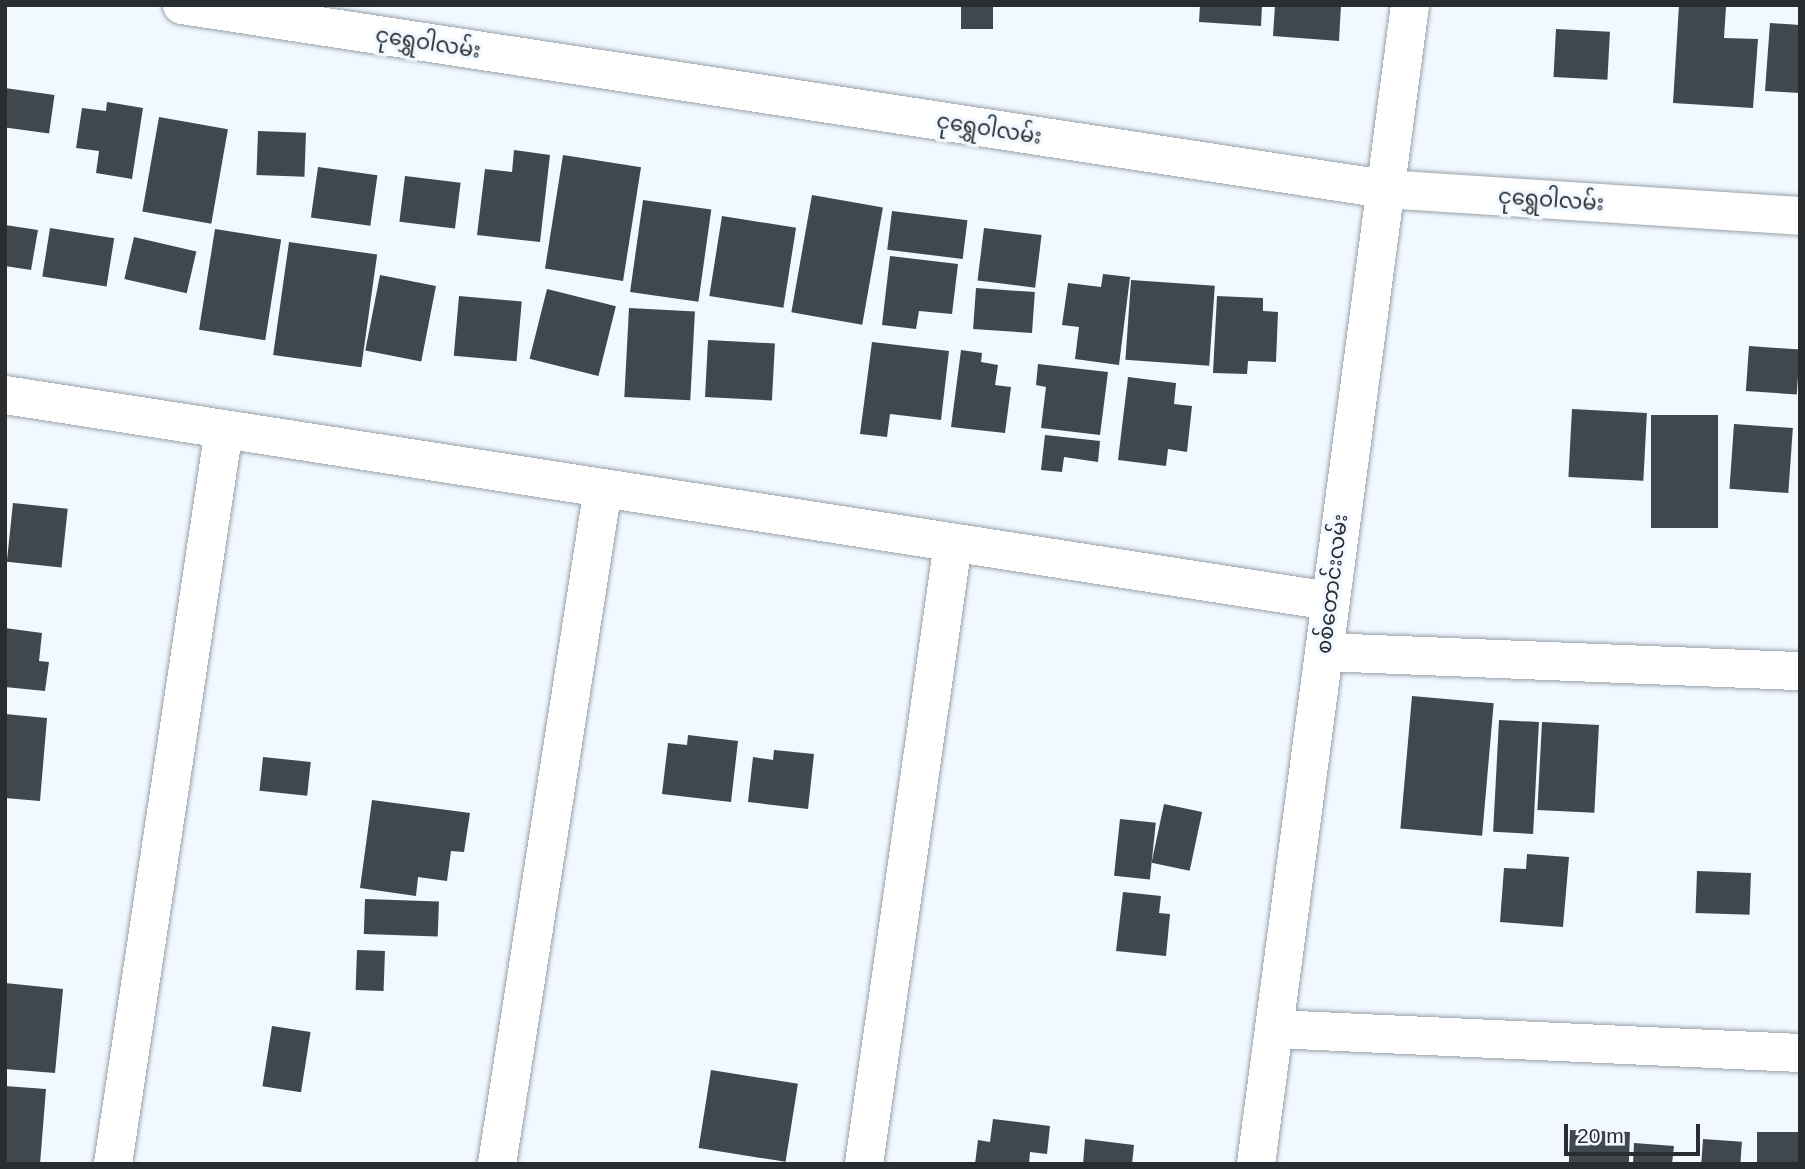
<!DOCTYPE html>
<meta charset="utf-8">
<style>
body{margin:0}
#map{position:relative;width:1805px;height:1169px;overflow:hidden;background:#f1f8ff;font-family:Arial,"Noto Sans Myanmar",sans-serif}
div>[style]{position:absolute}
.building>*{inset:0;background:#40474e;transform-origin:0 0}
.roads{filter:drop-shadow(0 0 2px #99a1a9) drop-shadow(0 0 2px #99a1a9)}
.minor>*{height:38px;margin:-19px;padding:0 19px;transform-origin:19px;border-radius:19px;background:#fff}
span{translate:-50% -50%;white-space:nowrap;text-align:center;line-height:1.15;-webkit-text-stroke:7px #f1f8ff;paint-order:stroke}
.street-label{font-size:21px;color:#292d30}
.frame{position:absolute;inset:0;border:7px solid #292d30;pointer-events:none}
.scale{position:absolute;left:1564px;top:1124px;width:136px;height:32px;box-sizing:border-box;border:4px solid #292d30;border-top:0;padding-left:9px;font-size:21px;line-height:24px;white-space:nowrap;color:#292d30;-webkit-text-stroke:5px #f1f8ff;paint-order:stroke}
</style>
<div id="map">
<div class="building">
<i style="left:961px;top:5px;width:32px;height:24px"></i>
<i style="clip-path:polygon(1200px 5px,1262px 5px,1261px 26px,1199px 22px)"></i>
<i style="clip-path:polygon(1275px 5px,1341px 5px,1339px 41px,1273px 36px)"></i>
<i style="clip-path:polygon(1679px 5px,1726px 7px,1724px 38px,1758px 39px,1753px 108px,1673px 103px)"></i>
<i style="clip-path:polygon(1770px 23px,1800px 25px,1800px 93px,1765px 91px)"></i>
<i style="left:1556px;top:29px;width:54px;height:48px;rotate:3deg"></i>
<i style="left:5px;top:88px;width:50px;height:39px;rotate:8deg"></i>
<i style="clip-path:polygon(107px 102px,143px 108px,132px 179px,96px 173px,99px 151px,76px 148px,82px 108px,106px 111px)"></i>
<i style="left:159px;top:117px;width:70px;height:96px;rotate:10deg"></i>
<i style="left:258px;top:131px;width:48px;height:44px;rotate:2deg"></i>
<i style="clip-path:polygon(514px 150px,550px 155px,540px 242px,477px 235px,485px 169px,512px 172px)"></i>
<i style="left:563px;top:155px;width:79px;height:115px;rotate:9deg"></i>
<i style="left:318px;top:167px;width:60px;height:51px;rotate:8deg"></i>
<i style="left:405px;top:176px;width:56px;height:46px;rotate:7deg"></i>
<i style="left:812px;top:195px;width:72px;height:119px;rotate:10deg"></i>
<i style="left:643px;top:200px;width:69px;height:93px;rotate:8deg"></i>
<i style="left:892px;top:211px;width:76px;height:39px;rotate:7deg"></i>
<i style="left:722px;top:216px;width:75px;height:81px;rotate:9deg"></i>
<i style="clip-path:polygon(5px 225px,38px 230px,31px 270px,5px 266px)"></i>
<i style="left:50px;top:228px;width:65px;height:49px;rotate:9deg"></i>
<i style="left:984px;top:228px;width:58px;height:53px;rotate:7deg"></i>
<i style="left:215px;top:229px;width:67px;height:102px;rotate:9deg"></i>
<i style="left:134px;top:237px;width:64px;height:43px;rotate:13deg"></i>
<i style="left:289px;top:242px;width:89px;height:114px;rotate:8deg"></i>
<i style="clip-path:polygon(890px 256px,958px 264px,952px 314px,919px 311px,916px 329px,882px 325px)"></i>
<i style="clip-path:polygon(1103px 274px,1130px 277px,1119px 365px,1075px 359px,1079px 327px,1062px 325px,1068px 283px,1101px 287px)"></i>
<i style="left:380px;top:275px;width:57px;height:77px;rotate:11deg"></i>
<i style="left:1131px;top:280px;width:84px;height:80px;rotate:4deg"></i>
<i style="left:976px;top:288px;width:59px;height:41px;rotate:4deg"></i>
<i style="left:547px;top:289px;width:71px;height:72px;rotate:14deg"></i>
<i style="left:459px;top:296px;width:63px;height:60px;rotate:5deg"></i>
<i style="clip-path:polygon(1217px 296px,1263px 298px,1263px 311px,1278px 312px,1276px 362px,1248px 361px,1247px 374px,1213px 373px)"></i>
<i style="left:629px;top:308px;width:66px;height:89px;rotate:3deg"></i>
<i style="left:708px;top:340px;width:67px;height:57px;rotate:3deg"></i>
<i style="clip-path:polygon(872px 342px,949px 351px,941px 420px,890px 414px,887px 437px,860px 434px)"></i>
<i style="left:1749px;top:346px;width:51px;height:45px;rotate:4deg"></i>
<i style="clip-path:polygon(961px 350px,982px 353px,981px 362px,998px 365px,995px 385px,1011px 387px,1005px 433px,951px 427px)"></i>
<i style="clip-path:polygon(1038px 364px,1108px 372px,1100px 435px,1041px 428px,1046px 387px,1036px 385px)"></i>
<i style="clip-path:polygon(1128px 377px,1176px 383px,1174px 404px,1192px 406px,1187px 452px,1168px 449px,1166px 466px,1118px 460px)"></i>
<i style="left:1572px;top:409px;width:75px;height:68px;rotate:3deg"></i>
<i style="left:1651px;top:415px;width:67px;height:113px"></i>
<i style="left:1734px;top:424px;width:59px;height:65px;rotate:4deg"></i>
<i style="clip-path:polygon(1045px 435px,1100px 441px,1098px 462px,1064px 457px,1062px 472px,1041px 470px)"></i>
<i style="left:13px;top:503px;width:55px;height:59px;rotate:6deg"></i>
<i style="clip-path:polygon(5px 628px,42px 633px,39px 661px,49px 662px,45px 691px,5px 687px)"></i>
<i style="left:1412px;top:696px;width:82px;height:133px;rotate:5deg"></i>
<i style="clip-path:polygon(5px 714px,47px 718px,40px 801px,5px 798px)"></i>
<i style="left:1499px;top:720px;width:40px;height:112px;rotate:3deg"></i>
<i style="left:1542px;top:722px;width:57px;height:88px;rotate:3deg"></i>
<i style="clip-path:polygon(688px 735px,738px 741px,731px 802px,662px 794px,668px 743px,687px 745px)"></i>
<i style="clip-path:polygon(774px 750px,814px 754px,808px 809px,748px 802px,753px 757px,773px 760px)"></i>
<i style="left:263px;top:757px;width:48px;height:34px;rotate:6deg"></i>
<i style="clip-path:polygon(372px 800px,470px 813px,464px 852px,451px 851px,447px 881px,418px 877px,416px 896px,360px 888px)"></i>
<i style="left:1164px;top:804px;width:39px;height:60px;rotate:12deg"></i>
<i style="left:1120px;top:819px;width:36px;height:57px;rotate:6deg"></i>
<i style="clip-path:polygon(1527px 854px,1569px 857px,1563px 927px,1500px 922px,1504px 868px,1526px 869px)"></i>
<i style="left:1697px;top:871px;width:54px;height:42px;rotate:2deg"></i>
<i style="clip-path:polygon(1123px 892px,1161px 896px,1159px 913px,1170px 914px,1166px 956px,1116px 951px)"></i>
<i style="left:365px;top:899px;width:74px;height:35px;rotate:2deg"></i>
<i style="left:357px;top:950px;width:28px;height:40px;rotate:2deg"></i>
<i style="clip-path:polygon(5px 983px,63px 989px,55px 1073px,5px 1069px)"></i>
<i style="left:272px;top:1026px;width:39px;height:61px;rotate:9deg"></i>
<i style="left:711px;top:1070px;width:88px;height:79px;rotate:9deg"></i>
<i style="clip-path:polygon(5px 1086px,46px 1089px,40px 1164px,5px 1164px)"></i>
<i style="clip-path:polygon(993px 1119px,1050px 1126px,1047px 1154px,1030px 1152px,1029px 1164px,975px 1164px,978px 1140px,990px 1142px)"></i>
<i style="left:1570px;top:1130px;width:60px;height:34px;rotate:2deg"></i>
<i style="left:1757px;top:1132px;width:43px;height:32px"></i>
<i style="clip-path:polygon(1085px 1139px,1134px 1145px,1132px 1164px,1083px 1164px)"></i>
<i style="left:1703px;top:1139px;width:39px;height:25px;rotate:4deg"></i>
<i style="clip-path:polygon(1634px 1143px,1674px 1146px,1672px 1164px,1633px 1164px)"></i>
</div>
<div class="roads">
<div class="minor">
<i style="left:182px;top:5px;width:1216px;rotate:8.7deg"></i>
<i style="left:1384px;top:189px;width:417px;rotate:3.7deg"></i>
<i style="left:5px;top:395px;width:1341px;rotate:8.84deg"></i>
<i style="left:1324px;top:652px;width:476px;rotate:2.3deg"></i>
<i style="left:1274px;top:1029px;width:527px;rotate:2.61deg"></i>
<i style="left:113px;top:1164px;width:743px;rotate:-81.41deg"></i>
<i style="left:497px;top:1164px;width:684px;rotate:-81.09deg"></i>
<i style="left:864px;top:1164px;width:627px;rotate:-81.84deg"></i>
<i style="left:1256px;top:1164px;width:1169px;rotate:-82.43deg"></i>
</div>
</div>
<div class="street-label">
<span style="left:428px;top:43px;rotate:9deg">ငုရွှေဝါလမ်း</span>
<span style="left:989px;top:129px;rotate:9deg">ငုရွှေဝါလမ်း</span>
<span style="left:1551px;top:200px;rotate:4deg">ငုရွှေဝါလမ်း</span>
<span style="left:1332px;top:584px;rotate:-83deg">စစ်တောင်းလမ်း</span>
</div>
<div class="frame"></div>
<div class="scale">20 m</div>
</div>
